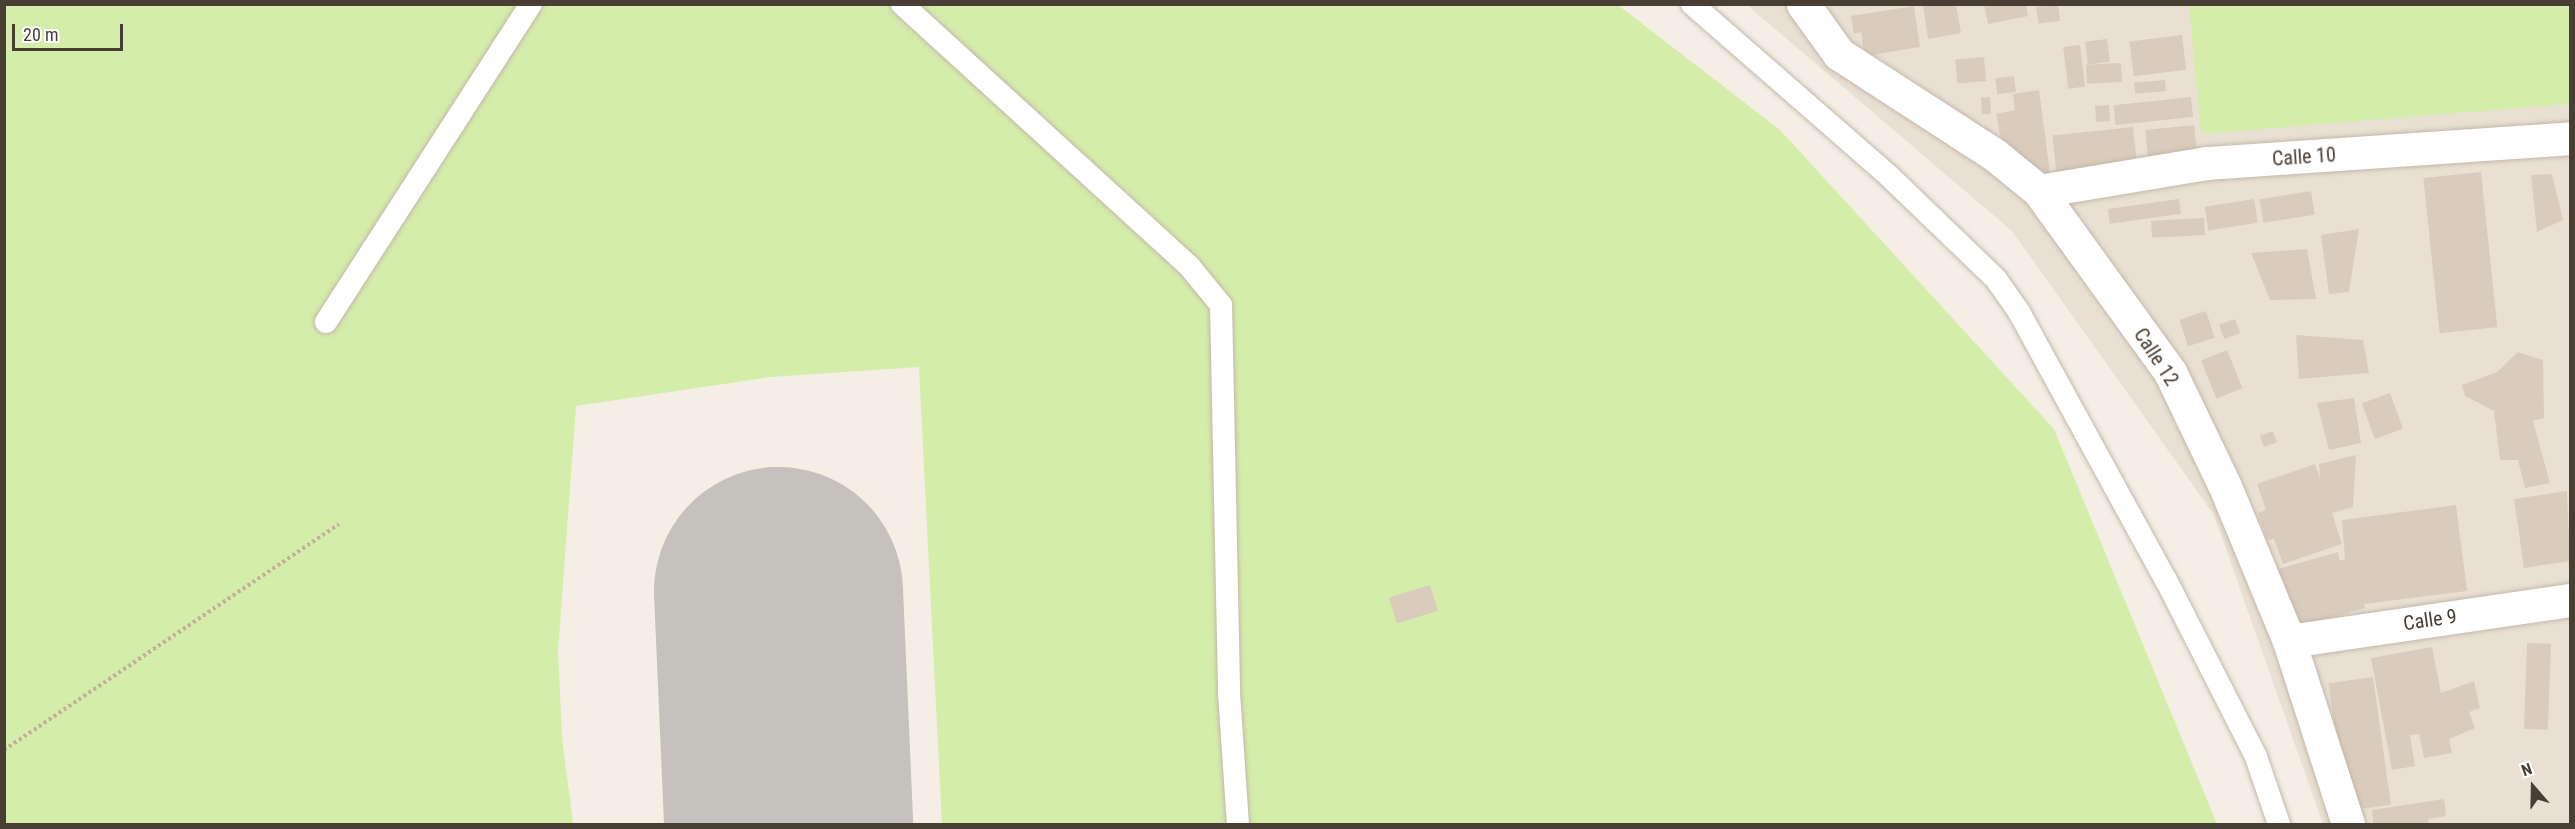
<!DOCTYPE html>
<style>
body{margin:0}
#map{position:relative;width:2575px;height:829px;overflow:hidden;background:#f4eee5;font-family:"Roboto Condensed",sans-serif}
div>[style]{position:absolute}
.residential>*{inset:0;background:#e9e0d3}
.green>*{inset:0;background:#d5edaa}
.runway>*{height:249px;margin:-124.5px;padding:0 124.5px;transform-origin:124.5px;border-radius:124.5px;background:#c5c2be}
.building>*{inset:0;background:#daccbd;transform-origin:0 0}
.path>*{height:4px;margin-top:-2px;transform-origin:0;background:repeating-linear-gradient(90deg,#c4b097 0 3px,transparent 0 6px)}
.roads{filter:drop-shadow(0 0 2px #c4b8aa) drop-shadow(0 0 2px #c4b8aa)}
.lane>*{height:22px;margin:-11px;padding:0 11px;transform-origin:11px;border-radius:11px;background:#fff}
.street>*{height:33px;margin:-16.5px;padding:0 16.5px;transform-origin:16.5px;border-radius:16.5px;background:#fff}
span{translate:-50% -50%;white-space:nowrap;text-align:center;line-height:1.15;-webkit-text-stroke:6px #fff;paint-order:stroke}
.street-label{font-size:20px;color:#483e34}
.frame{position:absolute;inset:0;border:6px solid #483e34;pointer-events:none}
.north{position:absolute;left:2503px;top:757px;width:60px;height:60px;-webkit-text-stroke:4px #fff;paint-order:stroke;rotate:340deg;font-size:16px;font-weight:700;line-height:24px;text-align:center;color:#483e34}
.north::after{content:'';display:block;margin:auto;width:21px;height:27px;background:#483e34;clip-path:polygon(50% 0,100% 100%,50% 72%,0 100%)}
.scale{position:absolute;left:12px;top:24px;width:111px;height:27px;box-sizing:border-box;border:3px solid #483e34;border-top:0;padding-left:8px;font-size:18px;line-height:21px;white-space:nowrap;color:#483e34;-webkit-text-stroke:4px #fff;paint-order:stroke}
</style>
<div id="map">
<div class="residential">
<i style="clip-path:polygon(1747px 5px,2570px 5px,2570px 824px,2323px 824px,2214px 515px,2012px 231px)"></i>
</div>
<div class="green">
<i style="clip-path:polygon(5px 4px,1618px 5px,1780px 130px,2054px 429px,2217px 824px,942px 824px,919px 367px,770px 377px,576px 406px,558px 652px,562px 737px,573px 824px,5px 824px)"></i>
<i style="clip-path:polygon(2189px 5px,2570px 5px,2570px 104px,2201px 134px)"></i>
</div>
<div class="runway">
<i style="left:778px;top:591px;width:233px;rotate:87.5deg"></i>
</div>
<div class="building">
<i style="clip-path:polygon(1956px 4px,1961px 33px,1928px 39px,1923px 5px)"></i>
<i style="clip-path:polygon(1984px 4px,2026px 4px,2028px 16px,1988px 24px)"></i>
<i style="left:2058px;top:4px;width:17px;height:22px;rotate:83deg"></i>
<i style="clip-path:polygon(1914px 6px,1920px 47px,1865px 56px,1861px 32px,1854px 34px,1851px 16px)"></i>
<i style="left:2182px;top:35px;width:35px;height:53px;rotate:83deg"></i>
<i style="left:2107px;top:39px;width:23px;height:22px;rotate:83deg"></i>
<i style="left:2080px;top:45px;width:42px;height:17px;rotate:83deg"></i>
<i style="left:1984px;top:57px;width:24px;height:29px;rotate:85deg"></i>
<i style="left:2121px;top:63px;width:19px;height:35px;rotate:87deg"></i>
<i style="left:2014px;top:76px;width:16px;height:19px;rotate:83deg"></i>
<i style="left:2165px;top:80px;width:11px;height:31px;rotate:85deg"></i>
<i style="clip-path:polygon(2039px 90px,2050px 173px,2030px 175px,2004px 157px,1996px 114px,2015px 110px,2013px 94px)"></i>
<i style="left:1990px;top:97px;width:17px;height:9px;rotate:87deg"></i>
<i style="left:2191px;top:97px;width:20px;height:78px;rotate:84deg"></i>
<i style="left:2109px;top:105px;width:16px;height:14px;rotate:86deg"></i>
<i style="left:2194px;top:125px;width:36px;height:49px;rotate:84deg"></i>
<i style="left:2133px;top:127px;width:39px;height:81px;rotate:84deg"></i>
<i style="left:2481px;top:172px;width:156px;height:58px;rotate:84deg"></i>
<i style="clip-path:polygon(2552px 174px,2563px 220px,2537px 232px,2531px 175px)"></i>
<i style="left:2311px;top:191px;width:24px;height:52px;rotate:81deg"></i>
<i style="left:2179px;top:199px;width:15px;height:72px;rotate:82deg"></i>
<i style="left:2254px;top:199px;width:24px;height:50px;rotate:81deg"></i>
<i style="left:2204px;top:218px;width:17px;height:53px;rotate:87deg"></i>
<i style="clip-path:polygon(2359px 229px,2349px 292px,2329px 294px,2321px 235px)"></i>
<i style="clip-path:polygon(2307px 249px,2316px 299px,2270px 300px,2251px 253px)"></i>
<i style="left:2206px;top:311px;width:28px;height:28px;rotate:72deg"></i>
<i style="left:2235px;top:319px;width:15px;height:17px;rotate:70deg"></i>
<i style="clip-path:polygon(2296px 335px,2363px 340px,2369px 373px,2299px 379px)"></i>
<i style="left:2227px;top:350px;width:41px;height:28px;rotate:68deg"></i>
<i style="clip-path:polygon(2518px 352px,2543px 360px,2544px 418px,2533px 421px,2550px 483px,2525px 488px,2518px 460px,2500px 460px,2494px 411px,2465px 396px,2462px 385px,2497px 372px)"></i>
<i style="left:2390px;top:393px;width:38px;height:30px;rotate:70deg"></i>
<i style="clip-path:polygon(2354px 398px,2361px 443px,2329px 450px,2317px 403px)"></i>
<i style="left:2273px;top:431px;width:12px;height:14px;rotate:70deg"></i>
<i style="clip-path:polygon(2356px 455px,2353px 507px,2332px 513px,2342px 544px,2283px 564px,2274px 539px,2267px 540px,2258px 513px,2266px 510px,2257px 484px,2315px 464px,2320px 479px,2319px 464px)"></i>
<i style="clip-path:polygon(2567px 491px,2570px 561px,2524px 568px,2514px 499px)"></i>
<i style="clip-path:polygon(2456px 505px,2467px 591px,2364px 604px,2365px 608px,2295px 628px,2278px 569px,2338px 552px,2340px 561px,2345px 559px,2342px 520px)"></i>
<i style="left:1430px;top:585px;width:27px;height:43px;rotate:73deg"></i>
<i style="left:2527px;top:643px;width:24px;height:86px;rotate:2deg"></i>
<i style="clip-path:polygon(2432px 647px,2441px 693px,2474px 681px,2480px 708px,2469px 712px,2475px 728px,2449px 739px,2452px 753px,2424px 758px,2419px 734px,2410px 735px,2415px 766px,2392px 770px,2371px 658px)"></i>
<i style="left:2373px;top:677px;width:129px;height:45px;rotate:82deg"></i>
<i style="clip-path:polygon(2444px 799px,2446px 816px,2428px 819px,2429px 824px,2373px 824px,2372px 810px)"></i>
</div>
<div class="path">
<i style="left:4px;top:750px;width:404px;rotate:-34deg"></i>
</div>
<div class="roads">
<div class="lane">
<i style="left:902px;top:4px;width:389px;rotate:42.4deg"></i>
<i style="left:1189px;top:266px;width:50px;rotate:50.6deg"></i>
<i style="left:1221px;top:305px;width:388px;rotate:88.8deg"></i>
<i style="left:1229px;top:693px;width:131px;rotate:86.1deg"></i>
<i style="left:1692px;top:4px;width:262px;rotate:41.1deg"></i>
<i style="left:1889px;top:176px;width:149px;rotate:43.9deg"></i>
<i style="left:1996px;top:279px;width:40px;rotate:55.1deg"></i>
<i style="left:2019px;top:312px;width:306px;rotate:61.3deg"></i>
<i style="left:2166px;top:580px;width:199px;rotate:63deg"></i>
<i style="left:2256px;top:757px;width:71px;rotate:71.1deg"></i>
<i style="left:326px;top:322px;width:378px;rotate:-57.2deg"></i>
</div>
<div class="street">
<i style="left:1803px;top:4px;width:62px;rotate:54.2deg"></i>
<i style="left:1839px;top:54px;width:186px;rotate:32.9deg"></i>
<i style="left:1995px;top:155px;width:57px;rotate:39.3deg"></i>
<i style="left:2039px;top:191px;width:223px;rotate:54.1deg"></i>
<i style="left:2170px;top:372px;width:124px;rotate:64.3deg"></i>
<i style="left:2224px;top:484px;width:170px;rotate:67.5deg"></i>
<i style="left:2289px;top:641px;width:192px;rotate:72.1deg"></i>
<i style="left:2039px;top:191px;width:170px;rotate:-9.5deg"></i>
<i style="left:2207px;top:163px;width:364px;rotate:-3.9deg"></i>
<i style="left:2289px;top:641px;width:284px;rotate:-8.3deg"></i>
</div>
</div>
<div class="street-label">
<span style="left:2304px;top:157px;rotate:-4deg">Calle 10</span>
<span style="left:2156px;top:357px;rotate:57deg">Calle 12</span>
<span style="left:2430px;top:620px;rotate:-8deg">Calle 9</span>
</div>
<div class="frame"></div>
<div class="north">N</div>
<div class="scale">20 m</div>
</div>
